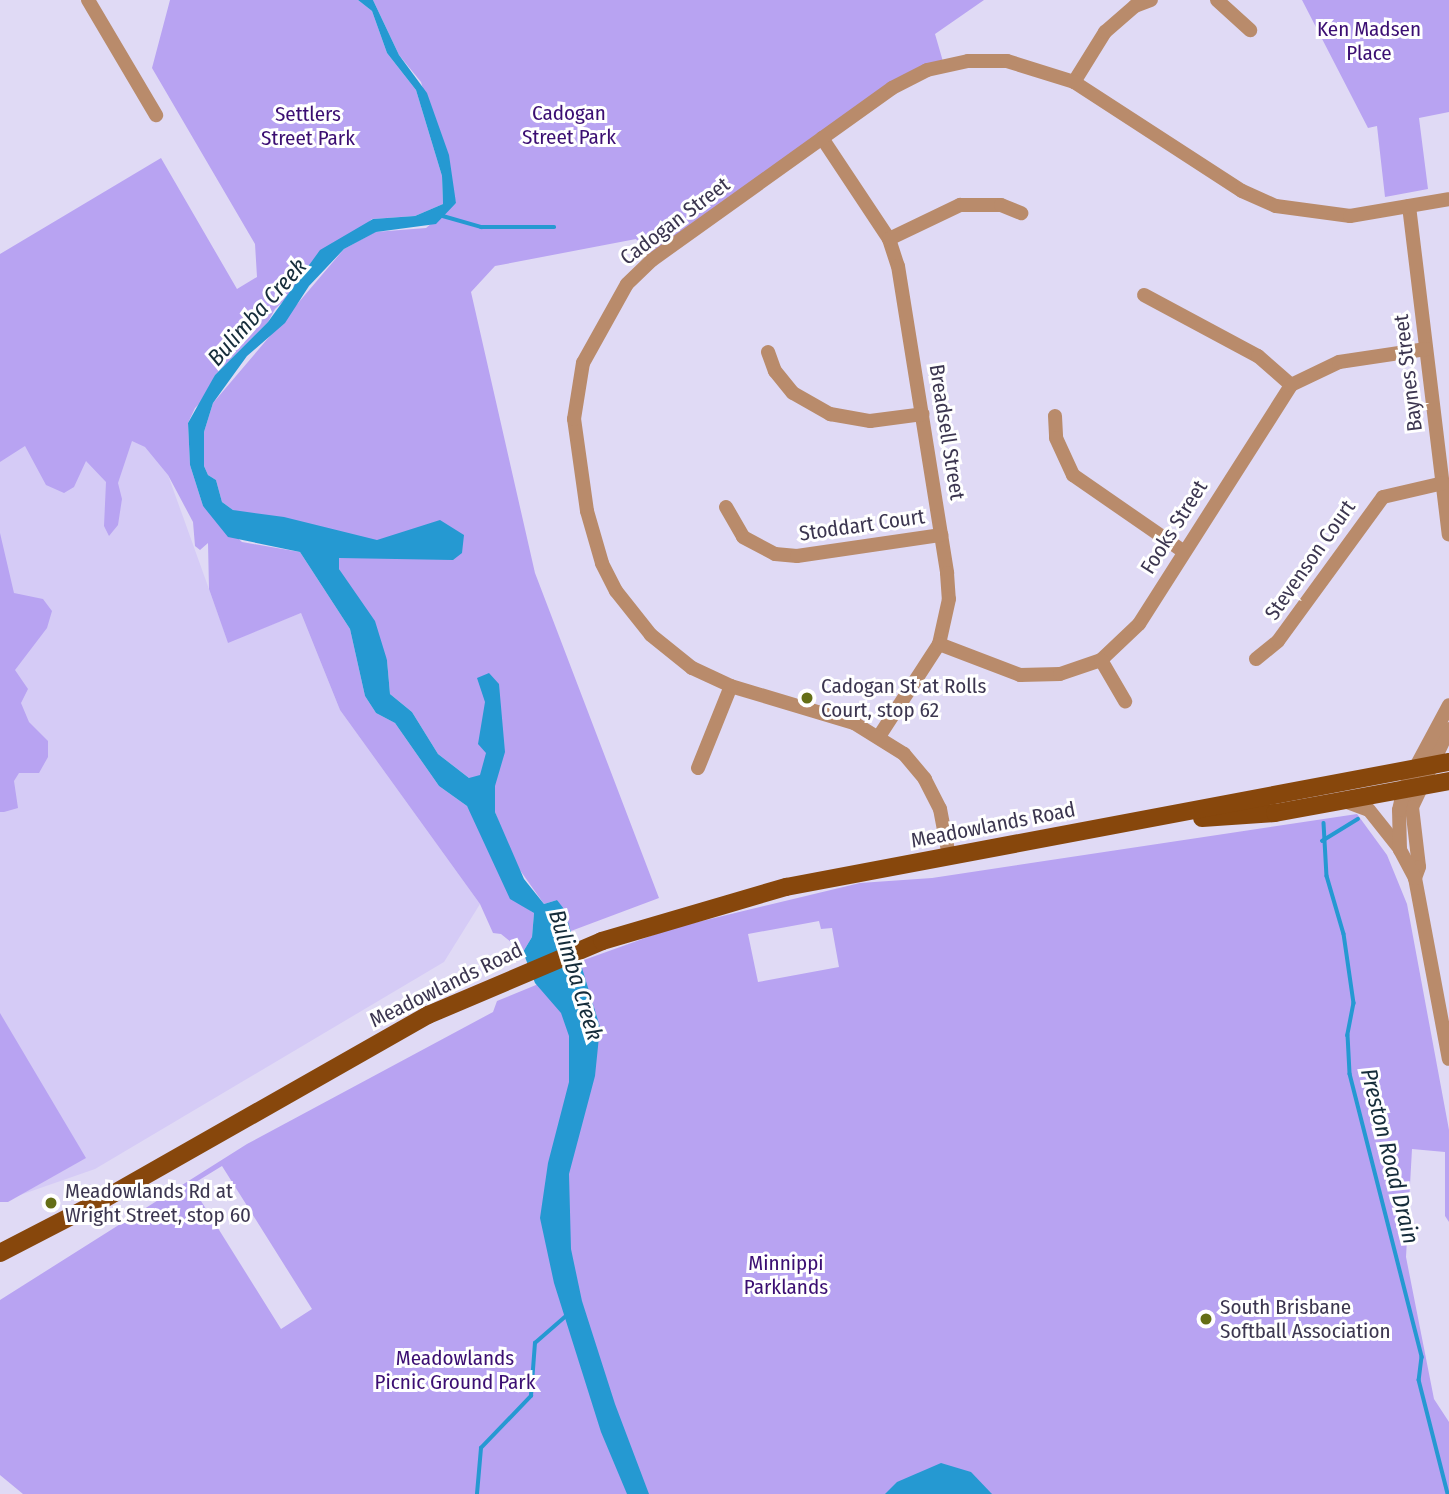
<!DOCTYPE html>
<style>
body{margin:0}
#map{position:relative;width:1449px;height:1494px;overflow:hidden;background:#e0daf5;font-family:"Fira Sans Condensed",sans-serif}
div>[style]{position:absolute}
.built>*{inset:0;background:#d5cbf6}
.green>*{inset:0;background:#b8a3f2}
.water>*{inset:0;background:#2599d2}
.stream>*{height:3.5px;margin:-1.75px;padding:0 1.75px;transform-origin:1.75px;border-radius:1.75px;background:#2599d2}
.minor>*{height:14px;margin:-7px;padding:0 7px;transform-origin:7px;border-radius:7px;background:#b98b6b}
.major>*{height:18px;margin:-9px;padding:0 9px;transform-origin:9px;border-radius:9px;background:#87470c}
.dots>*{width:19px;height:19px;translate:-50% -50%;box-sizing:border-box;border:4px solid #fff;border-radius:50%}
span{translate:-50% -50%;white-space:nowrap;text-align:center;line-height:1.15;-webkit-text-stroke:6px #fff;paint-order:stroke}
.park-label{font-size:21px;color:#3b0e72}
.street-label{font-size:21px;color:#3c3650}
.poi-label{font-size:21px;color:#3c3650}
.left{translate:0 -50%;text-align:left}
.water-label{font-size:23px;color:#152c3a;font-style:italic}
</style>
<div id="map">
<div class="built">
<i style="clip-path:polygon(115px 369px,168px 475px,228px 642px,301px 613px,340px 710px,480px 904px,444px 962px,95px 1169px,0 1202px,0 441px)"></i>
</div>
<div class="green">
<i style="clip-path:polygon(170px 0,358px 0,372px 11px,387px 53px,416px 90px,442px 176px,443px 204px,415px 216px,372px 219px,275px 309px,268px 322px,215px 375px,206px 397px,195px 408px,188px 423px,190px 465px,203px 506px,242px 542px,300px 552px,350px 629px,365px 696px,376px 713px,395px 723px,439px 786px,467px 806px,525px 907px,534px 913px,532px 937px,523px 952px,501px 934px,493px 933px,480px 904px,340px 710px,301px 613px,228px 643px,209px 589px,208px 543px,200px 550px,195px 546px,193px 522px,168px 475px,145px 447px,132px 441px,118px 483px,122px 499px,118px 525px,109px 536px,104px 526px,106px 482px,86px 461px,74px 487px,64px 493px,46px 485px,25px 446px,0 462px,0 254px,161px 158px,237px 289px,257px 277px,255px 244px,152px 68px)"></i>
<i style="clip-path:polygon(373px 0,984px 0,935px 34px,944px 65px,927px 70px,652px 260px,636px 239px,495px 266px,471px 292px,535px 573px,659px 898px,571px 931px,557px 900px,544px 904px,512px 859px,495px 812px,495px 786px,469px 778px,438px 754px,412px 712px,390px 694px,387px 660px,339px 569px,338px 558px,233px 510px,222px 502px,216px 480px,208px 475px,204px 466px,204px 432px,213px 403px,344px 249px,375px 232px,426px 228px,456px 203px,421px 82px,399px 55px)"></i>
<i style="clip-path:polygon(1302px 0,1449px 0,1449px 112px,1419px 118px,1428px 189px,1385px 197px,1377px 126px,1368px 128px)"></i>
<i style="clip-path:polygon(0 533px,14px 593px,43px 599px,52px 611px,47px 628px,15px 670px,28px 689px,21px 703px,29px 722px,48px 741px,48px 757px,39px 773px,19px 773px,14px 781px,18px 808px,4px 812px,0 812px)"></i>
<i style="clip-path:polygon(evenodd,1357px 814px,1387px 855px,1407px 904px,1449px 1130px,1449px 1222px,1445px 1216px,1445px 1152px,1412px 1149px,1406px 1257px,1434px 1399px,1449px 1422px,1449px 1494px,23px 1494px,0 1475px,0 1300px,247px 1144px,493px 1012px,497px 1001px,536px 985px,556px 970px,673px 928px,860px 883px,932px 878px,1357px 814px,819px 921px,821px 929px,832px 928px,839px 967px,758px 982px,748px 934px,819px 921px,1357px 814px,222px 1166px,312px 1309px,281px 1329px,191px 1185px,222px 1166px)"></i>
<i style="clip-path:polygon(0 1013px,86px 1158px,8px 1202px,0 1202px)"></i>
</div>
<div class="water">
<i style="clip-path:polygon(358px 0,373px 0,399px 55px,427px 93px,449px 155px,456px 203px,436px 224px,376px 232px,344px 249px,309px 286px,285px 323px,247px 356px,213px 403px,204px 432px,204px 466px,208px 475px,216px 480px,222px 502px,233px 510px,284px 517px,377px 540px,440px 520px,464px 535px,462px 553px,453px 560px,339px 558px,339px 569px,375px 621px,387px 660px,390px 694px,412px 712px,438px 754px,469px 778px,480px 775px,486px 753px,478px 744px,485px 702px,477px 678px,489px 673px,499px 684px,505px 752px,495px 786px,495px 812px,524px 879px,544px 904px,557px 900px,564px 909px,600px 1027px,595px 1076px,569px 1174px,571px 1249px,582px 1301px,615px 1404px,649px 1494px,627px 1494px,601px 1432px,554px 1283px,540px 1218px,548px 1163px,569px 1082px,569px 1036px,561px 1013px,535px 983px,523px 952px,532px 937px,534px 913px,510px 899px,467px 806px,439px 786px,395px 723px,376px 713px,365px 696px,350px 629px,300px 552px,228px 537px,203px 506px,190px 465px,188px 423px,215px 375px,268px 322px,320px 250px,373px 219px,415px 216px,443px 204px,442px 176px,416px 90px,387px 53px,372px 11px)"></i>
<i style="clip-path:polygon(941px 1463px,971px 1472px,992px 1494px,885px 1494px,897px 1482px)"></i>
</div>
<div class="stream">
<i style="left:443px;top:216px;width:40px;rotate:16deg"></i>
<i style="left:481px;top:227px;width:73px"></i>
<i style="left:1324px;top:823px;width:53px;rotate:86.8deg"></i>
<i style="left:1327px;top:876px;width:60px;rotate:73.7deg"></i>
<i style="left:1344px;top:934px;width:70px;rotate:81.8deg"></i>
<i style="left:1354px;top:1003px;width:33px;rotate:101deg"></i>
<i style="left:1348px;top:1035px;width:39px;rotate:87deg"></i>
<i style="left:1350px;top:1074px;width:292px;rotate:75.7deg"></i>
<i style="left:1422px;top:1357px;width:23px;rotate:97deg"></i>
<i style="left:1419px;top:1380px;width:118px;rotate:75.7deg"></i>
<i style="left:1322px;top:841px;width:42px;rotate:-31.4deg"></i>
<i style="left:477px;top:1494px;width:46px;rotate:-85deg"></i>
<i style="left:481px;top:1448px;width:72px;rotate:-46.1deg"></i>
<i style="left:531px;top:1396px;width:53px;rotate:-85.7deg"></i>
<i style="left:535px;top:1343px;width:41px;rotate:-41.1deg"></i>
</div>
<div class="minor">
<i style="left:88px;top:0;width:134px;rotate:59.4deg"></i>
<i style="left:1217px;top:0;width:45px;rotate:42.3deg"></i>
<i style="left:1074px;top:82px;width:59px;rotate:-58.2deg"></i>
<i style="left:1105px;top:32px;width:40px;rotate:-41deg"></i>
<i style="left:1135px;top:6px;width:17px;rotate:-21deg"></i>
<i style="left:822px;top:138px;width:121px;rotate:56.4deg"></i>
<i style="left:889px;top:239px;width:28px;rotate:72deg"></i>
<i style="left:898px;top:266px;width:311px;rotate:80.9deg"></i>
<i style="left:947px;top:573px;width:26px;rotate:86deg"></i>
<i style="left:949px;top:599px;width:46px;rotate:102.5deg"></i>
<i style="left:939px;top:644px;width:108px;rotate:123deg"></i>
<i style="left:1409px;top:206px;width:331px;rotate:83.1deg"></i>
<i style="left:889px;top:239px;width:79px;rotate:-25.6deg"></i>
<i style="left:960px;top:205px;width:41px"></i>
<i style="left:1001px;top:205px;width:22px;rotate:22deg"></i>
<i style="left:1144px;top:295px;width:129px;rotate:28.2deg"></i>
<i style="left:1258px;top:356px;width:44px;rotate:41.3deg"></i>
<i style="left:768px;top:352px;width:20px;rotate:70deg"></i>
<i style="left:775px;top:371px;width:28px;rotate:51deg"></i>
<i style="left:793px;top:393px;width:43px;rotate:29.6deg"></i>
<i style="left:830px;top:414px;width:41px;rotate:9.9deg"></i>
<i style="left:870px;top:421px;width:53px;rotate:-7.5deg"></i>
<i style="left:1055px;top:416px;width:22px;rotate:87deg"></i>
<i style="left:1056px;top:438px;width:41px;rotate:65.3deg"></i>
<i style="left:1073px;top:475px;width:135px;rotate:34.7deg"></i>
<i style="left:726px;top:507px;width:34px;rotate:60deg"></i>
<i style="left:743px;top:537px;width:36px;rotate:28deg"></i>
<i style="left:775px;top:554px;width:22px;rotate:5deg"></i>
<i style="left:797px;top:556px;width:146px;rotate:-8.3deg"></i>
<i style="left:939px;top:644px;width:87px;rotate:20.9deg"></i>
<i style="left:1020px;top:675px;width:40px;rotate:-1.4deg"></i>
<i style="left:1060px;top:674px;width:43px;rotate:-18.9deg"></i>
<i style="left:1101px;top:660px;width:52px;rotate:-43.5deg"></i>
<i style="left:1139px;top:624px;width:283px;rotate:-57.5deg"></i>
<i style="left:1291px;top:385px;width:53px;rotate:-25.6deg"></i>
<i style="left:1339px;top:362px;width:88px;rotate:-8.5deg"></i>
<i style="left:1256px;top:659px;width:28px;rotate:-39deg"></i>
<i style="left:1278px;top:641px;width:178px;rotate:-53.9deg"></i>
<i style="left:1383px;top:497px;width:62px;rotate:-13.1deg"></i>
<i style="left:1101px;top:660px;width:48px;rotate:59.7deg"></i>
<i style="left:1449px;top:729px;width:86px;rotate:115.4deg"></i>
<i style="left:1412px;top:807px;width:60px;rotate:83.3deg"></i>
<i style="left:1419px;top:867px;width:12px;rotate:110deg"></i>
<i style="left:1415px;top:878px;width:184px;rotate:79.4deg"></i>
<i style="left:698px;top:768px;width:88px;rotate:-68.1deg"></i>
<i style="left:1347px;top:802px;width:23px;rotate:20deg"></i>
<i style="left:1369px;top:810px;width:50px;rotate:51.5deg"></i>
<i style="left:949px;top:856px;width:48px;rotate:-100.8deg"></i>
<i style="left:940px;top:809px;width:34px;rotate:-117deg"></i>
<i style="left:925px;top:779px;width:33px;rotate:-130deg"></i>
<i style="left:904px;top:754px;width:59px;rotate:-148.2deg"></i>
<i style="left:854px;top:723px;width:128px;rotate:-163.3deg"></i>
<i style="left:731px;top:686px;width:43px;rotate:-155.2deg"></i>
<i style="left:692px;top:668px;width:53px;rotate:-141.2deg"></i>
<i style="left:651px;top:635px;width:56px;rotate:-128.5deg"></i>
<i style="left:616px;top:591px;width:31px;rotate:-117deg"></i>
<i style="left:602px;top:563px;width:54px;rotate:-106.1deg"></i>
<i style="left:587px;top:511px;width:93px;rotate:-98deg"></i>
<i style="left:574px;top:419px;width:57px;rotate:-80.9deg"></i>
<i style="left:583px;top:363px;width:90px;rotate:-60.9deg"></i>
<i style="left:627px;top:284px;width:35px;rotate:-44deg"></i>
<i style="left:652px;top:260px;width:295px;rotate:-35.6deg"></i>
<i style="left:892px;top:88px;width:39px;rotate:-27deg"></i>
<i style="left:927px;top:70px;width:42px;rotate:-12.4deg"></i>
<i style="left:968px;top:61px;width:39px"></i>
<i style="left:1007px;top:61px;width:70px;rotate:17.4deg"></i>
<i style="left:1074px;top:82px;width:200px;rotate:33deg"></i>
<i style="left:1242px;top:191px;width:37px;rotate:24deg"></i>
<i style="left:1276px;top:206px;width:75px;rotate:7.7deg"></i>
<i style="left:1350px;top:216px;width:100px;rotate:-9.7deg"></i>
<i style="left:1415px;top:878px;width:32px;rotate:-118deg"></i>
<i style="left:1400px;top:850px;width:40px;rotate:-91.4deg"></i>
<i style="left:1399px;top:810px;width:22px;rotate:-77deg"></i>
<i style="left:1404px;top:789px;width:95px;rotate:-61.8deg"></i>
</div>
<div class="major">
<i style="left:1202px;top:818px;width:73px;rotate:-3.9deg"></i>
<i style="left:1275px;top:813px;width:177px;rotate:-10.4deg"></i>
<i style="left:0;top:1253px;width:117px;rotate:-27.4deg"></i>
<i style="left:104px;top:1199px;width:373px;rotate:-29.6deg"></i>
<i style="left:428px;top:1015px;width:189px;rotate:-23deg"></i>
<i style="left:602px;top:941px;width:192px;rotate:-16.4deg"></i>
<i style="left:786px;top:887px;width:675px;rotate:-10.68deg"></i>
</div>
<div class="dots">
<i style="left:807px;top:698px;background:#646e16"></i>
<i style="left:51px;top:1203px;background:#646e16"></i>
<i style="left:1206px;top:1319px;background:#646e16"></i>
</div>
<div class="park-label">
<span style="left:1369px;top:41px">Ken Madsen<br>Place</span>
<span style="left:569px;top:125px">Cadogan<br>Street Park</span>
<span style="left:308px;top:126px">Settlers<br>Street Park</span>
<span style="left:786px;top:1275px">Minnippi<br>Parklands</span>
<span style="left:455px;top:1370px">Meadowlands<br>Picnic Ground Park</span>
</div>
<div class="street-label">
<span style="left:675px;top:221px;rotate:-37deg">Cadogan Street</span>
<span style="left:1408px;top:373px;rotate:-97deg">Baynes Street</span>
<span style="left:947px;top:432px;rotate:81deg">Breadsell Street</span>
<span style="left:862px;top:525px;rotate:-8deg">Stoddart Court</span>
<span style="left:1174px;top:527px;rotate:-58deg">Fooks Street</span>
<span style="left:1310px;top:560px;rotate:-55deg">Stevenson Court</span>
<span style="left:993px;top:825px;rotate:-11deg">Meadowlands Road</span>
<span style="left:446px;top:985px;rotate:-26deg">Meadowlands Road</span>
</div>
<div class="poi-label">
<span class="left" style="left:821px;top:698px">Cadogan St at Rolls<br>Court, stop 62</span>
<span class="left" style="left:65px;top:1203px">Meadowlands Rd at<br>Wright Street, stop 60</span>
<span class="left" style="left:1220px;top:1319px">South Brisbane<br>Softball Association</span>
</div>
<div class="water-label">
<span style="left:257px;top:312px;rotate:-48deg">Bulimba Creek</span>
<span style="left:576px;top:975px;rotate:73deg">Bulimba Creek</span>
<span style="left:1390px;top:1156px;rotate:76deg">Preston Road Drain</span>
</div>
</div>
